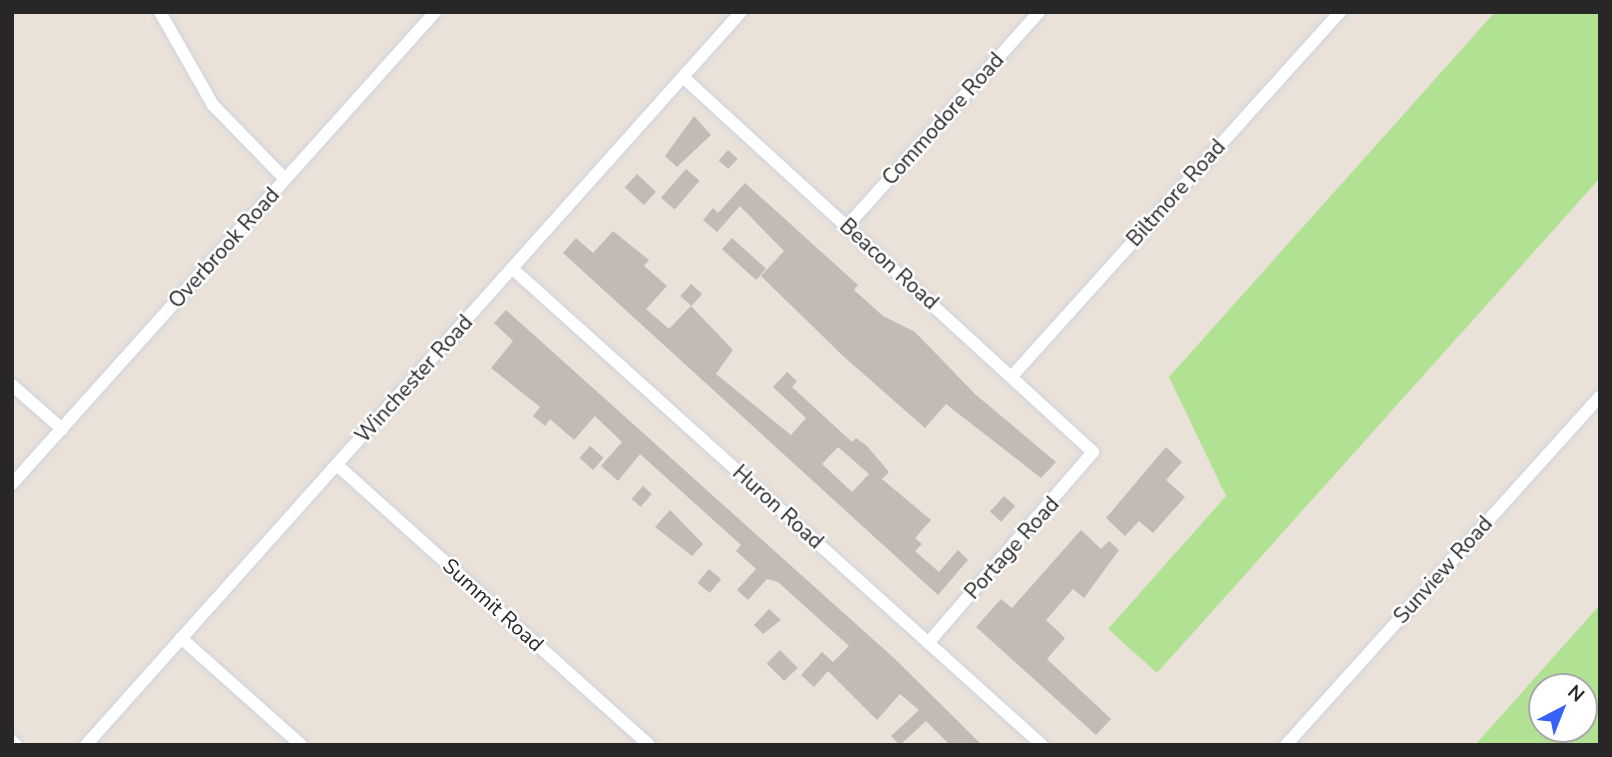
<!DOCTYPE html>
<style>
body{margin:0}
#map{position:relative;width:1612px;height:757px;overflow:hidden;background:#eae1d8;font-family:"Nunito Sans",sans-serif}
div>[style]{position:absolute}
.green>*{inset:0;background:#b1e193}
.building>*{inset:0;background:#c2bbb5;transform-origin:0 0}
.roads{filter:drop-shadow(0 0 2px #cdd2e0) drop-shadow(0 0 2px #cdd2e0)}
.street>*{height:12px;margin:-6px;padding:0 6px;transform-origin:6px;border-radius:6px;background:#fff}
span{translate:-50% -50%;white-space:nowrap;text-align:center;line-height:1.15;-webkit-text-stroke:5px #fff;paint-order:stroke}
.street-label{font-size:21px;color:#272727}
.frame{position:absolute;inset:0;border:14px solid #272727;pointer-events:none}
.north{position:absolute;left:1528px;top:673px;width:70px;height:70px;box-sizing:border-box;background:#fff;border:2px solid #a9a9a9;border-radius:50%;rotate:42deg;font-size:19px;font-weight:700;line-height:28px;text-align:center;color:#272727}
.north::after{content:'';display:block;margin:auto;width:24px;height:32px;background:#3662f8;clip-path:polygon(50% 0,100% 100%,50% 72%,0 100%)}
</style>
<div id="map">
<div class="green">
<i style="clip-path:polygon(1495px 12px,1600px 12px,1600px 178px,1157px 673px,1108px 629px,1226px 496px,1169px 377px)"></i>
<i style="clip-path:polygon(evenodd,1600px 605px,1600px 745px,1475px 745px,1600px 605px,1542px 687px,1584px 687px,1584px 729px,1542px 729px,1542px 687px)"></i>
</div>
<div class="building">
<i style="clip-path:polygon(694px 116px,711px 135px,677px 167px,665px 156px)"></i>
<i style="left:728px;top:150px;width:13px;height:14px;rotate:42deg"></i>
<i style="left:686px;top:169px;width:18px;height:38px;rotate:41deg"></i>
<i style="left:637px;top:174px;width:26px;height:18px;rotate:43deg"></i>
<i style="clip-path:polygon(745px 183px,858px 285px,854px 290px,883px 316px,915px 332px,975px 394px,1056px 462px,1041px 478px,946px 404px,925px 428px,842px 355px,761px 276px,784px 251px,740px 206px,717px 232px,703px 220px,713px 208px,718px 213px)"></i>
<i style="clip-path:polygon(evenodd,613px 231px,649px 260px,644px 266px,667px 286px,646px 309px,669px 329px,691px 306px,733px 350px,716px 374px,791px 435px,806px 418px,773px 387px,787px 372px,797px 381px,792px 387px,852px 442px,856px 438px,867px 446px,889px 472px,882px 479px,931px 520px,915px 538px,922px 544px,915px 551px,939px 572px,958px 550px,968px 560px,938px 595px,563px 253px,576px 238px,593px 253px,613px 231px,838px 447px,869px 474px,852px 492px,822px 464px,838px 447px)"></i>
<i style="left:732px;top:238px;width:46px;height:15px;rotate:42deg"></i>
<i style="left:691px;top:284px;width:15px;height:16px;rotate:42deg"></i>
<i style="clip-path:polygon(506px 310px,895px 659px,982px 745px,950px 745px,926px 721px,900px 745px,891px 736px,919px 710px,900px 694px,877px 720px,828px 671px,814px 687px,801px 675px,822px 652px,833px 662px,849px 646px,778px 582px,767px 579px,748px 600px,737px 590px,756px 569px,736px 551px,741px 545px,640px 454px,618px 481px,601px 466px,622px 442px,595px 416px,574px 440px,550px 419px,545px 426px,533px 416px,540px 407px,491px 368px,513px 341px,494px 323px)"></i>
<i style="left:590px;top:446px;width:18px;height:16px;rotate:41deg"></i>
<i style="clip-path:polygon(1166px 447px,1182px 462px,1166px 480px,1185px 497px,1153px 533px,1139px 521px,1125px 536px,1106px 518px)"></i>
<i style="left:643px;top:486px;width:12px;height:17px;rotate:42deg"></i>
<i style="left:1004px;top:496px;width:15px;height:21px;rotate:42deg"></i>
<i style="clip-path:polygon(670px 510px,703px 544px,692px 556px,655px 527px)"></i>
<i style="clip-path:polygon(1081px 530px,1101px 549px,1109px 541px,1119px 550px,1084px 598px,1073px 589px,1046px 620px,1065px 638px,1047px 659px,1111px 719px,1096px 735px,976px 627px,1001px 599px,1012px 608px)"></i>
<i style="left:709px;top:569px;width:16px;height:18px;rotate:40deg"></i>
<i style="clip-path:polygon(769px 609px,781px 620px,763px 634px,754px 625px)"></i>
<i style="left:780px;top:650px;width:25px;height:19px;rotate:45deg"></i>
</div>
<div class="roads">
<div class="street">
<i style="left:160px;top:12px;width:107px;rotate:60.3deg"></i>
<i style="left:213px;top:105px;width:103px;rotate:45.8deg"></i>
<i style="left:683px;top:77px;width:556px;rotate:42.45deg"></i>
<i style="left:1093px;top:452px;width:252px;rotate:130.8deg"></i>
<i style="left:847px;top:226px;width:288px;rotate:-48.1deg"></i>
<i style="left:514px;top:270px;width:710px;rotate:41.98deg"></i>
<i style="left:1013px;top:375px;width:489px;rotate:-48deg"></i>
<i style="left:12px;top:385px;width:67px;rotate:41.3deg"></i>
<i style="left:337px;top:465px;width:419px;rotate:41.9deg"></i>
<i style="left:12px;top:484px;width:634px;rotate:-48.13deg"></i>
<i style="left:181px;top:638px;width:161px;rotate:41.7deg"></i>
<i style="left:12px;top:741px;width:6px;rotate:45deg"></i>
<i style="left:86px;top:745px;width:983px;rotate:-48.22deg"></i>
<i style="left:1286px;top:745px;width:469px;rotate:-48deg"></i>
</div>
</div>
<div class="street-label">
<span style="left:943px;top:119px;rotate:-48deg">Commodore Road</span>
<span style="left:1176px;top:193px;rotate:-48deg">Biltmore Road</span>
<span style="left:224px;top:248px;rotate:-48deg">Overbrook Road</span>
<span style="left:889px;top:264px;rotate:42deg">Beacon Road</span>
<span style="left:414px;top:379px;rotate:-48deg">Winchester Road</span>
<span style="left:778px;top:507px;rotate:42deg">Huron Road</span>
<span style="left:1012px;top:548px;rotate:-48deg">Portage Road</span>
<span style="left:1443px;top:570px;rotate:-48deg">Sunview Road</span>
<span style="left:493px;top:605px;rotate:42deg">Summit Road</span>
</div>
<div class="frame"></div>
<div class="north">N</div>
</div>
